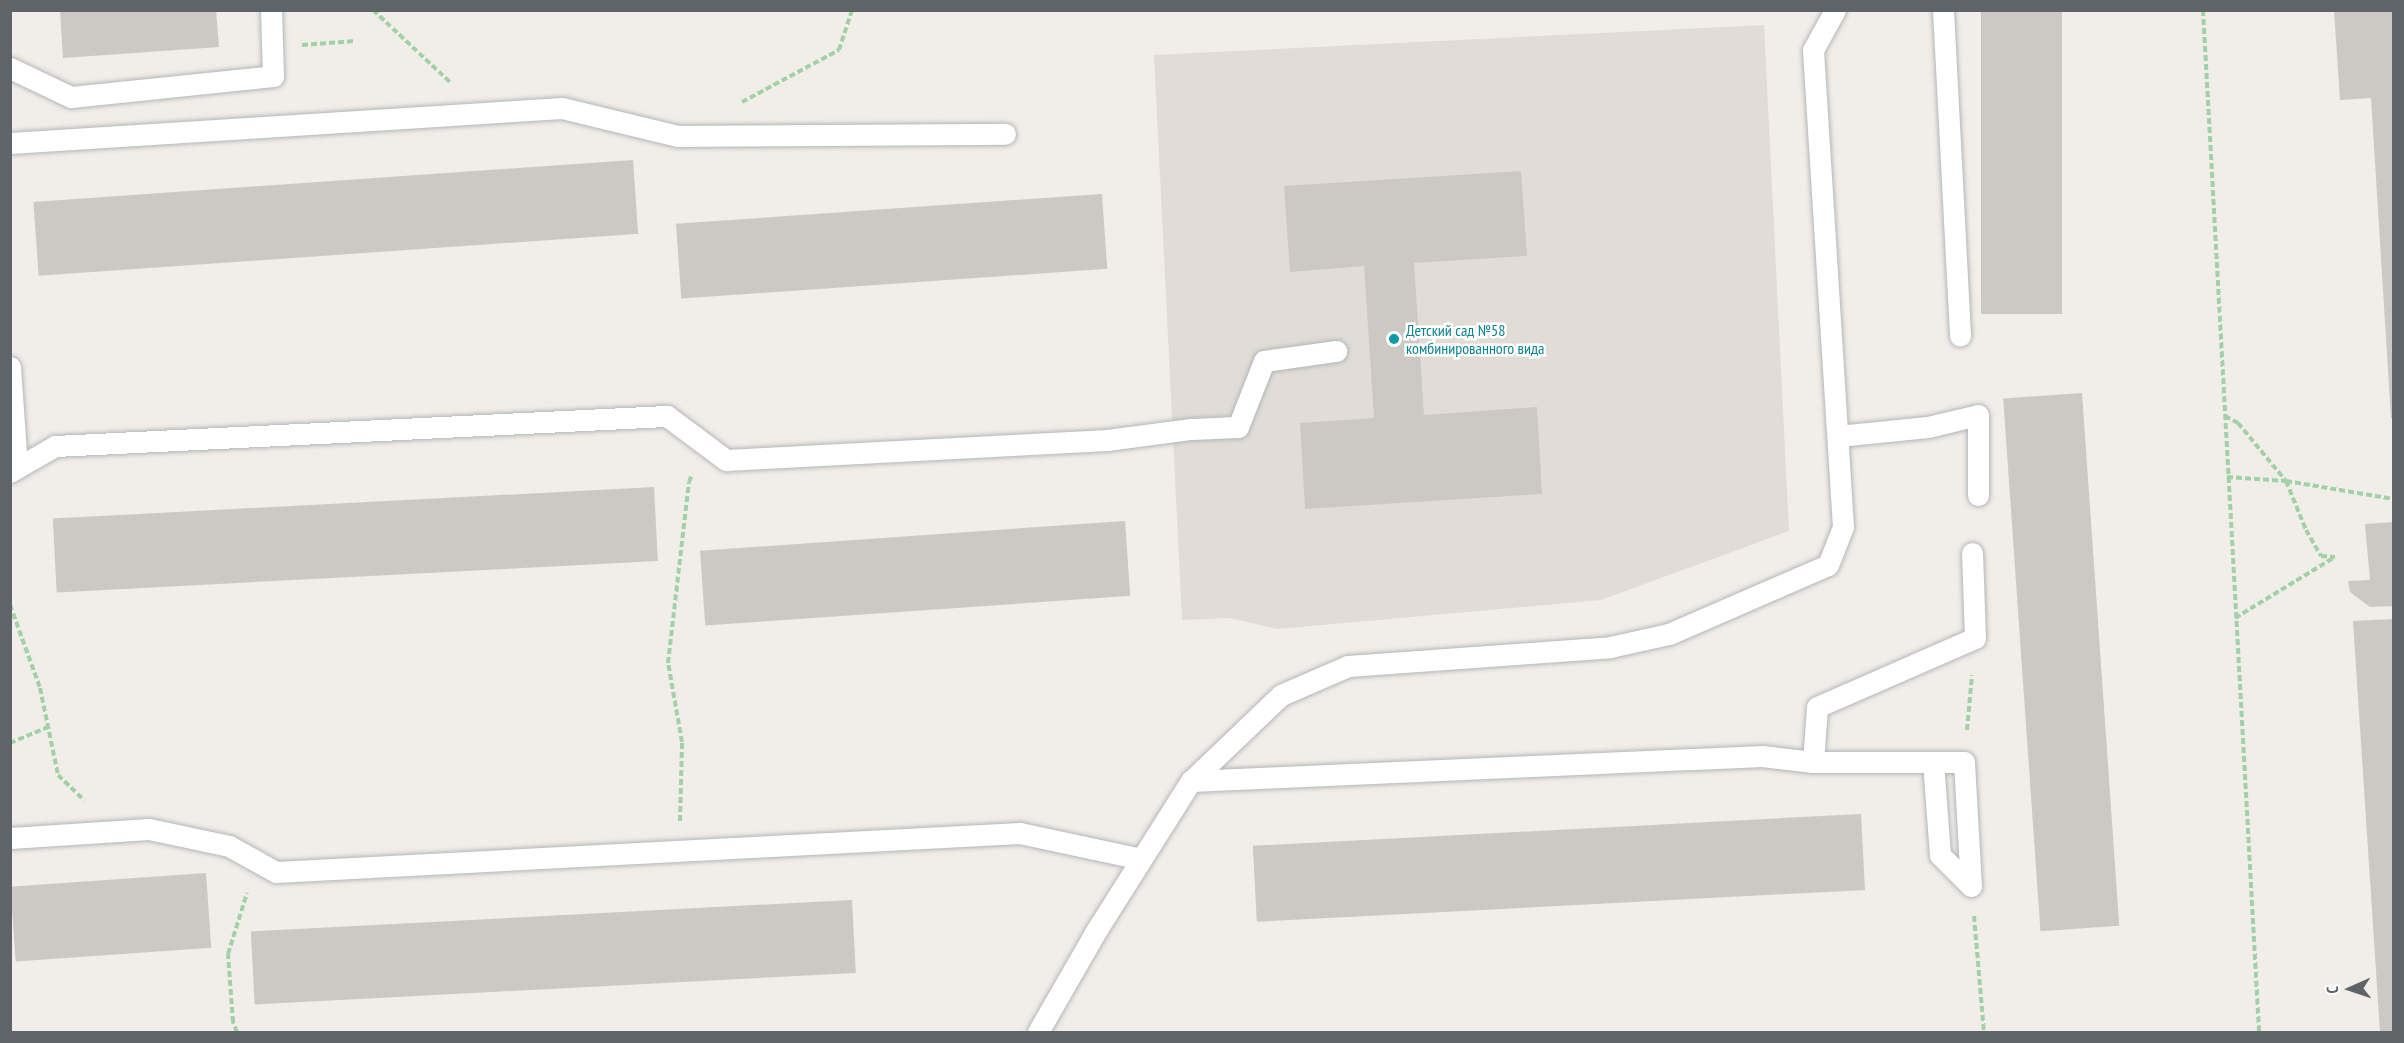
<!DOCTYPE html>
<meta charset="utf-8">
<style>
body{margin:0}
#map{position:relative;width:2404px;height:1043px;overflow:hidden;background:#f1ede8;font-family:"PT Sans Narrow",sans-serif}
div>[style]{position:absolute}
.education>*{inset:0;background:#e1ddd6}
.building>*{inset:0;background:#ccc8c4;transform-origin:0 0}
.path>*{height:4px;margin-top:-2px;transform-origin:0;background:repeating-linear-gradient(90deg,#a2d1a7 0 6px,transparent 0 9px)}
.roads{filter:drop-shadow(0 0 2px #b3b6ba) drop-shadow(0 0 2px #b3b6ba)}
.service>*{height:21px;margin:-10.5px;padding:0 10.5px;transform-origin:10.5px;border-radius:10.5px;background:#fff}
.dots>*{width:16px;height:16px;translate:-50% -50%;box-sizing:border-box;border:3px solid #fff;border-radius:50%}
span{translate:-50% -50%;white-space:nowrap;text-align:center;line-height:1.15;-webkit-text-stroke:5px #fff;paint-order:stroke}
.culture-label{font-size:16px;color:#0d838f}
.left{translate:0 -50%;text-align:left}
.frame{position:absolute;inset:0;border:12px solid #5f6468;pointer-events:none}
.north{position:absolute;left:2320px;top:959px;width:60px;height:60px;-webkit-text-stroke:4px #fff;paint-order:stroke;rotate:267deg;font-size:16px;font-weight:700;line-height:24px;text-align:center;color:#5f6468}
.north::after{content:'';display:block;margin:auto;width:21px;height:27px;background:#5f6468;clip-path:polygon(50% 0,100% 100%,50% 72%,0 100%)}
</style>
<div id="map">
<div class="education">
<i style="clip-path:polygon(1764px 25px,1789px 531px,1601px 600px,1277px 629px,1229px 618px,1182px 620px,1154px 55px)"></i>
</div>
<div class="building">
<i style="clip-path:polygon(60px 10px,216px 10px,219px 47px,63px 58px)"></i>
<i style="left:1981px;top:10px;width:81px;height:304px"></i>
<i style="clip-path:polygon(2334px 10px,2394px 10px,2394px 418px,2391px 418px,2371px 98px,2340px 100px)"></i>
<i style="left:633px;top:160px;width:74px;height:601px;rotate:86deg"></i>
<i style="clip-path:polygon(1521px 171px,1527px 256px,1414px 263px,1424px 415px,1537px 407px,1542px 494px,1305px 509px,1300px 423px,1374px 418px,1364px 266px,1290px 272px,1284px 186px)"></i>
<i style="left:1102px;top:194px;width:75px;height:427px;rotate:86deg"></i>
<i style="left:2082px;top:393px;width:534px;height:79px;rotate:86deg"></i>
<i style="left:654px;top:487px;width:74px;height:602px;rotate:87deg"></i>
<i style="left:1125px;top:521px;width:75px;height:426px;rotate:86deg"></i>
<i style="clip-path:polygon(2394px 522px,2394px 606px,2370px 607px,2350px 592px,2348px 581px,2370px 580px,2365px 524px)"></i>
<i style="clip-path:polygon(2394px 619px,2394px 1032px,2380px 1032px,2353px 621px)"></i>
<i style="left:1861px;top:814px;width:76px;height:609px;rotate:87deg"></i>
<i style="left:206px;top:873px;width:75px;height:196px;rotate:86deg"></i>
<i style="left:852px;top:900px;width:73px;height:602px;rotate:87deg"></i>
</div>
<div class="path">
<i style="left:373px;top:10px;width:107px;rotate:43.1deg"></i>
<i style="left:2203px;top:10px;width:1024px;rotate:86.86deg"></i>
<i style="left:302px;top:45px;width:53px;rotate:-4.3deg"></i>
<i style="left:742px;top:102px;width:110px;rotate:-28.2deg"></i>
<i style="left:839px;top:50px;width:42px;rotate:-72deg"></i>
<i style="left:2225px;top:416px;width:15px;rotate:28deg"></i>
<i style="left:2238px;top:423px;width:75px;rotate:50.4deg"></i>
<i style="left:2286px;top:481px;width:53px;rotate:67.8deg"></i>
<i style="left:2306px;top:530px;width:30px;rotate:60deg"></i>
<i style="left:2321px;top:556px;width:14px;rotate:4deg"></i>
<i style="left:2227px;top:477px;width:59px;rotate:3.9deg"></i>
<i style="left:2286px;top:481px;width:109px;rotate:9.5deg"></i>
<i style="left:10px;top:605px;width:88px;rotate:70.1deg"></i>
<i style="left:40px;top:688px;width:89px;rotate:78.3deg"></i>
<i style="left:58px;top:775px;width:36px;rotate:44deg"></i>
<i style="left:2235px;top:618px;width:117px;rotate:-31.4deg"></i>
<i style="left:1967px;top:730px;width:55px;rotate:-84.8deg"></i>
<i style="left:10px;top:743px;width:41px;rotate:-22.8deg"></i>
<i style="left:680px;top:821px;width:79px;rotate:-88.5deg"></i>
<i style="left:682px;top:742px;width:80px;rotate:-100deg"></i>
<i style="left:668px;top:663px;width:182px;rotate:-83.4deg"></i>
<i style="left:689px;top:482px;width:9px;rotate:-69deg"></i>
<i style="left:1974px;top:916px;width:116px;rotate:85.1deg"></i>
<i style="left:237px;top:1032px;width:11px;rotate:-112deg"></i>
<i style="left:233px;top:1022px;width:68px;rotate:-94.2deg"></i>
<i style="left:228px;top:954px;width:64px;rotate:-72.7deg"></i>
</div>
<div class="roads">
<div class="service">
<i style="left:1943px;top:10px;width:326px;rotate:87deg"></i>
<i style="left:10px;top:68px;width:68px;rotate:25.4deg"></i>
<i style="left:71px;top:97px;width:203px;rotate:-5.9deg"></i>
<i style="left:273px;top:76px;width:66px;rotate:-91.7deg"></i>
<i style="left:10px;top:143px;width:553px;rotate:-3.63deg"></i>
<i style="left:562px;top:108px;width:119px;rotate:13.6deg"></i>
<i style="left:678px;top:136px;width:327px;rotate:-0.4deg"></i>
<i style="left:10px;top:367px;width:101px;rotate:86deg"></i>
<i style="left:1838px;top:436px;width:90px;rotate:-5.7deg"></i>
<i style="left:1928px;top:427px;width:51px;rotate:-13.5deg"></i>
<i style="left:1978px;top:415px;width:80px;rotate:90deg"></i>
<i style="left:10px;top:472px;width:52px;rotate:-30deg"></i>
<i style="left:55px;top:446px;width:613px;rotate:-2.81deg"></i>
<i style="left:667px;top:416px;width:74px;rotate:36.7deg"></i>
<i style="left:726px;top:460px;width:382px;rotate:-3deg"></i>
<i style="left:1107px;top:440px;width:85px;rotate:-7.5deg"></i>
<i style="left:1191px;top:429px;width:47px;rotate:-2.4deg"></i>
<i style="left:1238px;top:427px;width:71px;rotate:-68.5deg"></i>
<i style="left:1264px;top:361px;width:73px;rotate:-7.9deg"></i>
<i style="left:1813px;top:762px;width:55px;rotate:-85.8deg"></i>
<i style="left:1817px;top:707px;width:172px;rotate:-23.6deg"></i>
<i style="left:1975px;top:638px;width:85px;rotate:-92deg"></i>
<i style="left:1191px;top:781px;width:572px;rotate:-2.51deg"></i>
<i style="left:1762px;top:756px;width:51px;rotate:6.7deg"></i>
<i style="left:1813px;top:762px;width:151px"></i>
<i style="left:1964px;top:762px;width:124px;rotate:86.8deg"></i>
<i style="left:1971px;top:886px;width:44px;rotate:-135deg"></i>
<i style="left:1940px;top:855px;width:93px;rotate:-94.3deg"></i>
<i style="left:10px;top:838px;width:139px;rotate:-3.7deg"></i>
<i style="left:149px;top:829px;width:82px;rotate:12deg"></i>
<i style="left:229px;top:846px;width:54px;rotate:29deg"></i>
<i style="left:276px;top:872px;width:745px;rotate:-3deg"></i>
<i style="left:1020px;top:833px;width:124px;rotate:12.1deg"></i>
<i style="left:1038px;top:1032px;width:116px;rotate:-60.1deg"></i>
<i style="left:1096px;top:931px;width:178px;rotate:-57.7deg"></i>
<i style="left:1191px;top:781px;width:124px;rotate:-43.7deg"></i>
<i style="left:1281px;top:695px;width:73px;rotate:-23.4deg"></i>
<i style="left:1348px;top:666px;width:263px;rotate:-4.1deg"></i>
<i style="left:1610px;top:647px;width:60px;rotate:-12.4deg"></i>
<i style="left:1669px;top:634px;width:173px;rotate:-23.5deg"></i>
<i style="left:1828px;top:565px;width:41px;rotate:-68.5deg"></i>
<i style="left:1843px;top:527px;width:478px;rotate:-93.6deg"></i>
<i style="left:1813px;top:50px;width:46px;rotate:-61.2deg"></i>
</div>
</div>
<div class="dots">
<i style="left:1394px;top:339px;background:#0f9aa8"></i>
</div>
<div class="culture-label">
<span class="left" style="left:1406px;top:339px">Детский сад №58<br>комбинированного вида</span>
</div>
<div class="frame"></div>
<div class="north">С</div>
</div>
